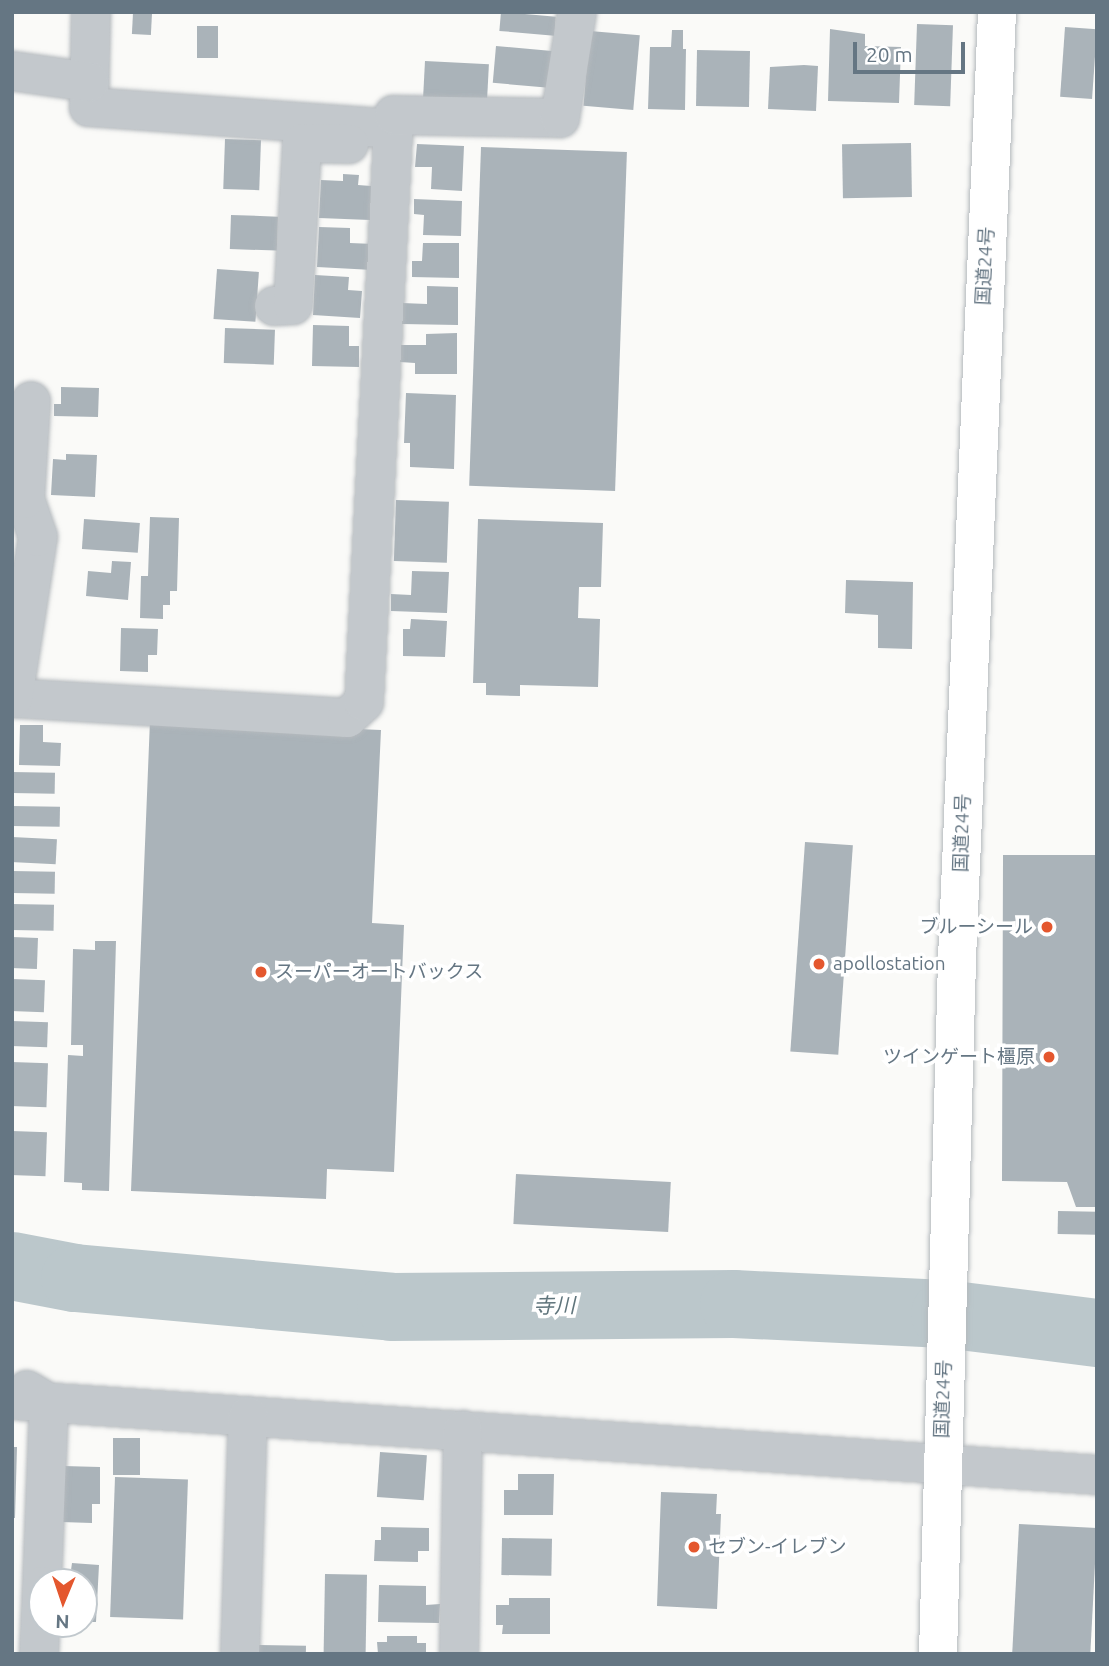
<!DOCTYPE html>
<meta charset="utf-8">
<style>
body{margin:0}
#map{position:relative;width:1109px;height:1666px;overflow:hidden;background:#fafaf8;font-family:Ubuntu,"Noto Sans JP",sans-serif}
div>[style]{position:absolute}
.river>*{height:68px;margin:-34px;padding:0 34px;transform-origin:34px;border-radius:34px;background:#bbc7cb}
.building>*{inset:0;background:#aab3b9;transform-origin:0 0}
.roads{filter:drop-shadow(0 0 2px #b4b9bd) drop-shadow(0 0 2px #b4b9bd)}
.minor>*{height:38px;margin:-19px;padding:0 19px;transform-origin:19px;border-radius:19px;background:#c3c8cc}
.highway>*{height:38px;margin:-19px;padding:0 19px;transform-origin:19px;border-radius:19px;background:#fff}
.dots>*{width:19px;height:19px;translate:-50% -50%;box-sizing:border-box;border:4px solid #fff;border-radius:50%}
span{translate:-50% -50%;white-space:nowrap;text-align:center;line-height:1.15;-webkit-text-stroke:7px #fff;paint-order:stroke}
.street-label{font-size:19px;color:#657683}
.poi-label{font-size:19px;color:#657683}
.right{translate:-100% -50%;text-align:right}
.left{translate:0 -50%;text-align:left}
.water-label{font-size:21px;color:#60757c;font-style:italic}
.frame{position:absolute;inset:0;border:14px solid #657683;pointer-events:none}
.north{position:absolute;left:28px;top:1568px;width:70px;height:70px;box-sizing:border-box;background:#fff;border:2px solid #c1c8cd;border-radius:50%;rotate:182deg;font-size:19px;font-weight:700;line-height:28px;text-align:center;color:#657683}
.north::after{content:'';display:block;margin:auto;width:24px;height:32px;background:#e4572e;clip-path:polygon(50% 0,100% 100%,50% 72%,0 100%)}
.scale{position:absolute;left:853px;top:42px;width:112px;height:32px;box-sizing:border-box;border:4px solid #657683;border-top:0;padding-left:9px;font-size:21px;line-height:24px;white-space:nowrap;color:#657683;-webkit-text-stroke:5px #fff;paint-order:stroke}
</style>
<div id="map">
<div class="river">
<i style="left:12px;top:1266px;width:64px;rotate:10.8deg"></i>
<i style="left:75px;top:1278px;width:317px;rotate:5.2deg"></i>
<i style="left:391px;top:1307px;width:343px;rotate:-0.5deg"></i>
<i style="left:734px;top:1304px;width:211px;rotate:2.7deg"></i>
<i style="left:945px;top:1314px;width:153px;rotate:7.1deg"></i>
</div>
<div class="building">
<i style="left:501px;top:12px;width:55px;height:19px;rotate:5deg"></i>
<i style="left:133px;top:13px;width:19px;height:21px;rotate:3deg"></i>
<i style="left:917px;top:24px;width:36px;height:81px;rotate:2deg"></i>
<i style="left:197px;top:26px;width:21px;height:32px"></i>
<i style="left:1065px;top:27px;width:32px;height:70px;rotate:4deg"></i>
<i style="clip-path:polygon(830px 29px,865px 34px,865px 46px,901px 47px,899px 103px,828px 101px)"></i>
<i style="clip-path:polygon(672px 30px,683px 30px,683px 49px,686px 49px,685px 110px,648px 109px,650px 47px,671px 47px)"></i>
<i style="left:590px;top:31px;width:50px;height:75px;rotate:5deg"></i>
<i style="left:496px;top:46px;width:59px;height:37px;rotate:5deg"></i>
<i style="left:697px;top:50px;width:53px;height:56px;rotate:1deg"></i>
<i style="left:425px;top:61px;width:64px;height:37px;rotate:3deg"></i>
<i style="clip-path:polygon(804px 65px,818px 66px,816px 111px,768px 109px,770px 67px)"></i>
<i style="left:225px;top:139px;width:36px;height:50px;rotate:2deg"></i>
<i style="left:911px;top:143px;width:54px;height:69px;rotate:89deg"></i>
<i style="clip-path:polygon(417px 144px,464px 146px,462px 191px,431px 189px,432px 167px,415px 167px)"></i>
<i style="left:481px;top:147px;width:146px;height:339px;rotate:2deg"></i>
<i style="clip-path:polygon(343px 174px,359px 175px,358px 185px,371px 186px,370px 220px,319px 218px,321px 180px,343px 181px)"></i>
<i style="clip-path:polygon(414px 199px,462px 201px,461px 236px,423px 235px,424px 215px,414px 214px)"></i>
<i style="left:231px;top:215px;width:47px;height:34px;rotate:2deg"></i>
<i style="clip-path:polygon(319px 227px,350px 228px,350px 243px,374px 244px,373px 270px,317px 267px)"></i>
<i style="clip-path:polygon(423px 243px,459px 243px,459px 278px,412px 277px,412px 261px,422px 261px)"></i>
<i style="left:217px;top:269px;width:42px;height:50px;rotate:4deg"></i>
<i style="clip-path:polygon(315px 275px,349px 277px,348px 290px,362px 291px,360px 318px,313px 315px)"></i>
<i style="clip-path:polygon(427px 286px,458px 287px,458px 325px,402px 324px,402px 303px,427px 304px)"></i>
<i style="clip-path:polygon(313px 325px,349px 326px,349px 346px,359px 346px,359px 367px,312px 366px)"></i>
<i style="left:225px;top:328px;width:50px;height:35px;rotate:2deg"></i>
<i style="clip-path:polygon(457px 333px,457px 374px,415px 374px,415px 363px,400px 362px,401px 345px,426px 345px,426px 334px)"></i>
<i style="clip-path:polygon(61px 387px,99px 388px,98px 417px,54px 416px,54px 404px,61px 404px)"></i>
<i style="clip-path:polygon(406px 393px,456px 395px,454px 469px,410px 467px,410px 443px,404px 443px)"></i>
<i style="clip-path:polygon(66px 454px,97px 455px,95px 497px,51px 495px,53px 459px,66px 460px)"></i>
<i style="left:396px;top:500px;width:53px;height:61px;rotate:2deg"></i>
<i style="clip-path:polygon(150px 517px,179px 518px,177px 591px,170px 591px,170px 605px,163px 605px,163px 619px,140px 618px,141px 576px,148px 576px)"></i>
<i style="left:84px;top:519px;width:56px;height:30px;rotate:4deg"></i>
<i style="clip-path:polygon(478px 519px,603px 523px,601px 587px,579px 587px,578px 618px,600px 619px,598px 687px,520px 685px,520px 696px,486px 695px,486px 683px,473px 683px)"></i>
<i style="clip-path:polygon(112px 561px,131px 562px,128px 600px,86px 596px,88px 571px,111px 573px)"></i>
<i style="clip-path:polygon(412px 571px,449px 572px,447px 613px,391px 611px,391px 594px,411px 595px)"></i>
<i style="clip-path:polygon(846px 580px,913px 582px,912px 649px,878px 648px,878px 615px,845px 613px)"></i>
<i style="clip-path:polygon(411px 619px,447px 621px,445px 657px,403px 656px,403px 629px,410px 629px)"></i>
<i style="clip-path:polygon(121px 628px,158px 629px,157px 655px,148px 655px,148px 672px,120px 671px)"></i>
<i style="clip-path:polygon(150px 720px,381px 730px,372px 923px,404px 925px,394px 1172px,327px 1169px,326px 1199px,131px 1191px)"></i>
<i style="clip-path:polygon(20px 725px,43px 725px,43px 742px,61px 743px,60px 766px,19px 765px)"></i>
<i style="left:12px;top:772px;width:43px;height:21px;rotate:1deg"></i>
<i style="left:12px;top:806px;width:48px;height:20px;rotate:1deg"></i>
<i style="left:12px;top:837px;width:45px;height:25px;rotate:3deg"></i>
<i style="left:805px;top:842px;width:48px;height:210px;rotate:4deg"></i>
<i style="clip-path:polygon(1003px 855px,1097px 855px,1097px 1207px,1076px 1207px,1067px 1182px,1002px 1181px)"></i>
<i style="left:12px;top:871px;width:43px;height:22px;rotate:1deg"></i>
<i style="left:12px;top:904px;width:42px;height:26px;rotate:1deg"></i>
<i style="left:12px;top:937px;width:26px;height:31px;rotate:2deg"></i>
<i style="clip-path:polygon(95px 941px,116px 941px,109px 1191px,82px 1190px,82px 1183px,64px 1182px,68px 1055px,83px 1056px,83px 1045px,71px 1045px,73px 949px,95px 950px)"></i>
<i style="left:12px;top:979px;width:33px;height:32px;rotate:2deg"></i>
<i style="left:12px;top:1021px;width:36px;height:25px;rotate:2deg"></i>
<i style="left:12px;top:1062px;width:36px;height:44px;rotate:2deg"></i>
<i style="left:12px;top:1131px;width:35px;height:44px;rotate:2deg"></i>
<i style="left:516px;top:1174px;width:155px;height:50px;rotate:3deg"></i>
<i style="left:1058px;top:1211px;width:39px;height:23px;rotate:1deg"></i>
<i style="left:113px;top:1438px;width:27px;height:37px"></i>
<i style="clip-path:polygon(12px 1447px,17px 1447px,15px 1518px,12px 1518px)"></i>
<i style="left:380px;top:1452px;width:47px;height:45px;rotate:4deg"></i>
<i style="clip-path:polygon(63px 1466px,100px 1467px,100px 1504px,92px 1504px,92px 1523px,61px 1522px)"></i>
<i style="clip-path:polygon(518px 1474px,554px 1474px,553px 1515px,504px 1515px,504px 1490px,518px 1490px)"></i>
<i style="left:115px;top:1477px;width:73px;height:140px;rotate:2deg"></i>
<i style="clip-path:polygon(661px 1492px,717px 1494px,716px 1514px,721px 1514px,717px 1609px,657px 1606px)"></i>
<i style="left:1019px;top:1524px;width:78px;height:130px;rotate:3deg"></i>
<i style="clip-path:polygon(381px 1527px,429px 1528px,429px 1551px,418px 1551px,418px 1562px,374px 1561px,375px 1540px,381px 1540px)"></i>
<i style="left:502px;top:1538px;width:50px;height:37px;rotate:1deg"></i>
<i style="clip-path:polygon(72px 1563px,99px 1565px,96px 1622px,84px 1622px,84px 1582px,54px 1582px,55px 1570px,71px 1570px)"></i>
<i style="left:325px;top:1574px;width:42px;height:80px;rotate:1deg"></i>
<i style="clip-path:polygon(379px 1585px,426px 1586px,426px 1605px,440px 1604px,439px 1623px,378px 1622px)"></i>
<i style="clip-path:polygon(509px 1598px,550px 1598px,550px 1634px,502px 1634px,503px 1625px,496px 1625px,496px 1605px,509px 1605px)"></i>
<i style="clip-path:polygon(387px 1636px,417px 1636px,417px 1643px,426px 1643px,426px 1654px,378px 1654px,377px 1642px,387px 1642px)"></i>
<i style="left:259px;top:1645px;width:47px;height:9px;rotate:1deg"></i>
</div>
<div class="roads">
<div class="minor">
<i style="left:91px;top:12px;width:95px;rotate:91.2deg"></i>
<i style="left:89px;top:107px;width:306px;rotate:4.1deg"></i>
<i style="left:12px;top:71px;width:78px;rotate:8.1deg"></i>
<i style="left:274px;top:306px;width:19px;rotate:-3deg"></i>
<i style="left:293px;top:305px;width:162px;rotate:-86.8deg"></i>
<i style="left:302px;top:143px;width:47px;rotate:1.2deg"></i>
<i style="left:12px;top:698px;width:336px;rotate:3.4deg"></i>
<i style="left:347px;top:718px;width:23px;rotate:-43deg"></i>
<i style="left:364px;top:702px;width:588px;rotate:-87.07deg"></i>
<i style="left:394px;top:115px;width:166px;rotate:1deg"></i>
<i style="left:560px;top:118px;width:107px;rotate:-80.9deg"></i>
<i style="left:13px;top:698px;width:163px;rotate:-81.2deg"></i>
<i style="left:38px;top:537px;width:40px;rotate:-108.9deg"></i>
<i style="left:25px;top:499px;width:98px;rotate:-86.5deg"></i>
<i style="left:27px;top:1390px;width:26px;rotate:31deg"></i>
<i style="left:49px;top:1403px;width:179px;rotate:92.2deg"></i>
<i style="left:12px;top:1400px;width:1088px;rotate:3.95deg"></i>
<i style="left:39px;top:1654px;width:68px;rotate:-87.5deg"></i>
<i style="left:240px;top:1654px;width:238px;rotate:-88.1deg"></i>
<i style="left:459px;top:1654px;width:224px;rotate:-89deg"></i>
</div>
<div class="highway">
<i style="left:938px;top:1654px;width:695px;rotate:-88.43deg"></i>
<i style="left:957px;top:959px;width:948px;rotate:-87.58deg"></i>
</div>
</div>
<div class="dots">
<i style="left:1047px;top:927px;background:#e4572e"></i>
<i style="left:819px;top:964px;background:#e4572e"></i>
<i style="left:261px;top:972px;background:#e4572e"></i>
<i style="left:1049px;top:1057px;background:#e4572e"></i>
<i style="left:694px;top:1547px;background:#e4572e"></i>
</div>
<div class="street-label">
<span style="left:985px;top:266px;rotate:-87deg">国道24号</span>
<span style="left:962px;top:833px;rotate:-88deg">国道24号</span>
<span style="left:943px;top:1399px;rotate:-88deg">国道24号</span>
</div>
<div class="poi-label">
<span class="right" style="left:1033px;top:927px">ブルーシール</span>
<span class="left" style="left:833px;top:964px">apollostation</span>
<span class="left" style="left:275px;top:972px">スーパーオートバックス</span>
<span class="right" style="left:1035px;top:1057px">ツインゲート橿原</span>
<span class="left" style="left:708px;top:1547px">セブン-イレブン</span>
</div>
<div class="water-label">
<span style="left:554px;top:1305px;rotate:-1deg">寺川</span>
</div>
<div class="frame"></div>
<div class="north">N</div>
<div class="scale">20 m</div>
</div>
